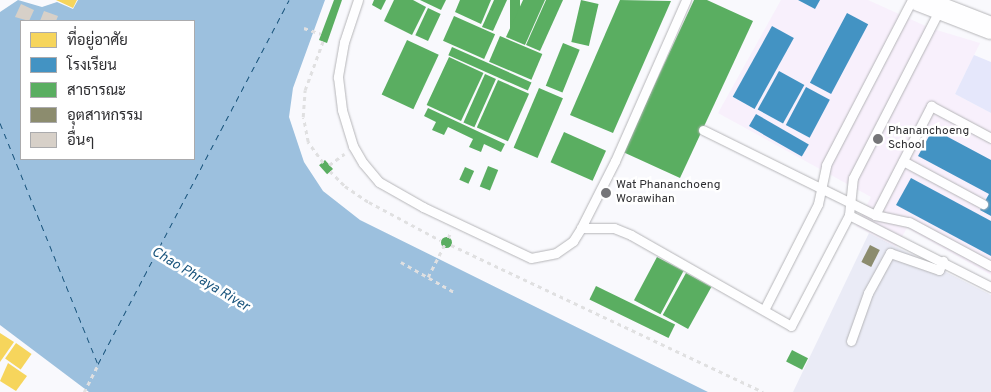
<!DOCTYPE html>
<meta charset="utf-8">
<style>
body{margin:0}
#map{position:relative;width:991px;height:392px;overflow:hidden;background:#f9f9fd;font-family:Overpass,Sarabun,sans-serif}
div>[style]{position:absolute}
.built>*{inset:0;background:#eaebf6}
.education>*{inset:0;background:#f8f0fc}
.green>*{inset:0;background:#e5e7fb}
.water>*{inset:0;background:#9cc0de}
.homes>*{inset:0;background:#f6d55c;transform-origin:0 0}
.schools>*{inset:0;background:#4393c3;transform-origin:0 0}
.public>*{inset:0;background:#5aae61;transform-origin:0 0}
.round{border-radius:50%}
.industry>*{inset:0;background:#8c8c6e;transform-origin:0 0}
.ferry>*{height:1px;margin-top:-0.5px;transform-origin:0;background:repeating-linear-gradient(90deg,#19547c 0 6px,transparent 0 11px)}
.building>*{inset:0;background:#d7d0c8}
.path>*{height:2.5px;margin-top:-1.25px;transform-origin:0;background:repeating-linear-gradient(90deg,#e0e0e1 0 4px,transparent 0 8px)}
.roads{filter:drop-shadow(0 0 1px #b5b5b8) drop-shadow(0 0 1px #b5b5b8)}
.lane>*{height:9px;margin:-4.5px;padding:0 4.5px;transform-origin:4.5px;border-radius:4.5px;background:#fefeff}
.secondary>*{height:22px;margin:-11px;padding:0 11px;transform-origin:11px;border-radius:11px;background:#fefeff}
.dots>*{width:14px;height:14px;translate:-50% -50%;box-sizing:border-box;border:2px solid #fff;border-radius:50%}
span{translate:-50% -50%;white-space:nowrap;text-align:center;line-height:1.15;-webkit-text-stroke:5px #fff;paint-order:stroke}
.poi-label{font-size:12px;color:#2e2e31}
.left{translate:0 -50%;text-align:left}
.water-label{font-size:14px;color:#19547c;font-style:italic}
.legend{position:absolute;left:20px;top:20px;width:175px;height:140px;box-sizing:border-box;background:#fff;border:1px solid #ababad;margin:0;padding:6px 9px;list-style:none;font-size:15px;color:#2e2e31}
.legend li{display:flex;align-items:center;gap:10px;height:25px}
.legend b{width:25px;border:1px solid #ababad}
</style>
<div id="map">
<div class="built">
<i style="clip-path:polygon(869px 233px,991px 295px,991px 392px,793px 392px)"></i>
</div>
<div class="education">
<i style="clip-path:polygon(781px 0,868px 0,930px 28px,980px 43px,955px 94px,991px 113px,991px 275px,907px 228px,896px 247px,856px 226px,871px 197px,718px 113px)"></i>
</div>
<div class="green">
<i style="clip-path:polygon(974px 55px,991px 62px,991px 113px,955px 94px)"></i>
</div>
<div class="water">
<i style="clip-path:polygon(evenodd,18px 0,42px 7px,57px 2px,73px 9px,78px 0,325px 0,293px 88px,289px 117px,304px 162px,323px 191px,360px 220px,708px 392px,89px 392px,0 325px,0 12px,18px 0,21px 21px,194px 21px,194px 159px,21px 159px,21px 21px)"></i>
</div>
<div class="homes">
<i style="clip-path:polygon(56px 0,77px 0,73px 8px)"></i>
<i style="clip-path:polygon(0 333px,14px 342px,0 362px)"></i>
<i style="left:16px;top:343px;width:19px;height:19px;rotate:35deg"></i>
<i style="clip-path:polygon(8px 363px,27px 376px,16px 391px,0 381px)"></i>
</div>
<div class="schools">
<i style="clip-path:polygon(798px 0,820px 0,815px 9px)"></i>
<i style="left:847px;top:13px;width:24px;height:79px;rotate:28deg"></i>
<i style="left:772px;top:26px;width:25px;height:81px;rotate:29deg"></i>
<i style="left:779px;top:71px;width:29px;height:44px;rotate:29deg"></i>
<i style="left:806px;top:87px;width:27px;height:43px;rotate:28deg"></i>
<i style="left:756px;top:114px;width:61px;height:14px;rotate:30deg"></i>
<i style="clip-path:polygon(933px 129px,991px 160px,991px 216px,980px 210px,989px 194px,918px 156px)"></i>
<i style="clip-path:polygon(911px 178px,991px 221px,991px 256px,896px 205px)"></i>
</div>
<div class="public">
<i style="clip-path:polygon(334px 0,342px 0,327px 43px,319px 40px)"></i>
<i style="clip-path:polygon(374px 0,386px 0,381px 10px,372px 5px)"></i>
<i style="clip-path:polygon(394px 0,413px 0,426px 7px,412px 35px,384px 21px)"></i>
<i style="clip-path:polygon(420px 0,446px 0,441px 10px)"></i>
<i style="clip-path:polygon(460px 0,491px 0,481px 24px,455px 12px)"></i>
<i style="clip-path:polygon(494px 0,507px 0,493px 31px,482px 27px)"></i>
<i style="left:510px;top:0;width:10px;height:35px"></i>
<i style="clip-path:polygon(523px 0,545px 0,525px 45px,506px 37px)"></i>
<i style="clip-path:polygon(546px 0,563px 0,540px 51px,526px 45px)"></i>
<i style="left:581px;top:0;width:18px;height:43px;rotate:13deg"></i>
<i style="clip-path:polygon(620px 0,671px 1px,613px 133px,570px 115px)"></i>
<i style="clip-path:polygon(694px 0,707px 0,753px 21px,680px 178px,623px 152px)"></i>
<i style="left:428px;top:8px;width:14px;height:30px;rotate:25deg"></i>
<i style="left:454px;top:16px;width:45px;height:27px;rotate:24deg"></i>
<i style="left:500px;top:36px;width:46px;height:28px;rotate:23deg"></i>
<i style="left:407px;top:40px;width:35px;height:60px;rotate:25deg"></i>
<i style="left:563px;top:43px;width:18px;height:46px;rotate:22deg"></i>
<i style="left:452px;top:47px;width:87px;height:9px;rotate:24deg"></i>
<i style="left:449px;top:57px;width:38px;height:53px;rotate:25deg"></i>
<i style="left:485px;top:74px;width:12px;height:53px;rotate:24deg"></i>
<i style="left:498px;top:80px;width:34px;height:52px;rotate:24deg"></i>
<i style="left:539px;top:88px;width:26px;height:65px;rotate:23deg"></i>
<i style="clip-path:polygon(428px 108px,505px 144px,501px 152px,484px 144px,481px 152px,469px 147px,473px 139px,448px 127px,444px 135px,432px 130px,436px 122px,424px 116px)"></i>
<i style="left:564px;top:132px;width:46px;height:33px;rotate:24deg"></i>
<i style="left:325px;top:160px;width:12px;height:8px;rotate:48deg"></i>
<i style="left:488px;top:166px;width:11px;height:22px;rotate:22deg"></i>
<i style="left:465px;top:167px;width:10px;height:14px;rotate:24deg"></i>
<i class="round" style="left:440.5px;top:236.5px;width:11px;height:11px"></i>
<i style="left:657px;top:257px;width:30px;height:49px;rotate:28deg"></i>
<i style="left:686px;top:273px;width:29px;height:48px;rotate:29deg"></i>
<i style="left:596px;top:286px;width:88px;height:15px;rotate:26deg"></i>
<i style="left:792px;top:350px;width:18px;height:13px;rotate:27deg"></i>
</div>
<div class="industry">
<i style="left:870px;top:245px;width:11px;height:19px;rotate:27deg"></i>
</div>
<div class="ferry">
<i style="left:0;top:123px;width:260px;rotate:67.9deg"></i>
<i style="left:98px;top:364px;width:411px;rotate:-62.3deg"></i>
</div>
<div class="building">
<i style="clip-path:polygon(21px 4px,34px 10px,29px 21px,15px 17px)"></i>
<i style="clip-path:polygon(44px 11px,58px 16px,56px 21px,40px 21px)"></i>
</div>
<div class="path">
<i style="left:304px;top:28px;width:18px;rotate:19deg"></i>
<i style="left:323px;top:163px;width:26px;rotate:-126deg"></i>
<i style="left:308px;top:142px;width:25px;rotate:-101deg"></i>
<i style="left:303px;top:117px;width:27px;rotate:-86deg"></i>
<i style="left:305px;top:90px;width:52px;rotate:-69.8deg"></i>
<i style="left:329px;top:165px;width:19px;rotate:-36deg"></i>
<i style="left:330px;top:171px;width:21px;rotate:45deg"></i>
<i style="left:345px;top:186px;width:29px;rotate:34deg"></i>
<i style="left:369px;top:202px;width:81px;rotate:28.2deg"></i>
<i style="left:448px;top:238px;width:8px;rotate:-67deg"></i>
<i style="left:451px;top:245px;width:345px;rotate:25.2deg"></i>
<i style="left:401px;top:262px;width:61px;rotate:29.5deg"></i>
<i style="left:428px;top:277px;width:36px;rotate:-63deg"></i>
<i style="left:84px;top:392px;width:31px;rotate:-63deg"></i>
</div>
<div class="roads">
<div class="lane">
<i style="left:358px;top:0;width:44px;rotate:108.4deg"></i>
<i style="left:344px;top:42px;width:36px;rotate:100deg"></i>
<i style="left:338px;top:77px;width:33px;rotate:83deg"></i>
<i style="left:342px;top:110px;width:38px;rotate:73deg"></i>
<i style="left:353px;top:146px;width:20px;rotate:60deg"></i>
<i style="left:363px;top:163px;width:25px;rotate:50deg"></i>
<i style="left:379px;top:182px;width:51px;rotate:29.6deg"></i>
<i style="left:423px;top:207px;width:119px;rotate:25.3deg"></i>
<i style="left:531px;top:258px;width:25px;rotate:-11deg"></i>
<i style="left:556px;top:253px;width:21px;rotate:-35deg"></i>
<i style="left:573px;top:241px;width:15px;rotate:-58deg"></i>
<i style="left:581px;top:228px;width:75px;rotate:-63.1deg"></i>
<i style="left:615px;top:161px;width:176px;rotate:-66.2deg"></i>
<i style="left:703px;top:130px;width:192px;rotate:26.3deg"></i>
<i style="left:875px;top:215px;width:35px;rotate:12deg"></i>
<i style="left:909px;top:222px;width:93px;rotate:28.2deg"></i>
<i style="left:903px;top:161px;width:91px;rotate:28.3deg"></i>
<i style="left:849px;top:215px;width:159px;rotate:26.9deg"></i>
<i style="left:875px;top:215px;width:123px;rotate:-62.8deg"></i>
<i style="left:931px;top:106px;width:68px;rotate:28.1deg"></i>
<i style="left:581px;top:228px;width:33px"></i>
<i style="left:614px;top:228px;width:18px;rotate:22deg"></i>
<i style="left:631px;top:235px;width:184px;rotate:29.6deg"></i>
<i style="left:791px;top:326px;width:125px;rotate:-62.4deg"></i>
<i style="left:849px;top:215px;width:37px;rotate:-84deg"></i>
<i style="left:853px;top:178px;width:190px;rotate:-62.8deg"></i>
<i style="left:764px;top:310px;width:119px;rotate:-63deg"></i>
<i style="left:818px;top:204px;width:40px;rotate:-78deg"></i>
<i style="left:826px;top:165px;width:186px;rotate:-62.5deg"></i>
<i style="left:851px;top:341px;width:51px;rotate:-70.5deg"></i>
<i style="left:868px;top:293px;width:46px;rotate:-61.2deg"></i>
<i style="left:890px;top:253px;width:52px;rotate:19.1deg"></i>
<i style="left:939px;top:270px;width:10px;rotate:-66deg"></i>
</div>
<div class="secondary">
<i style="left:919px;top:0;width:77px;rotate:21.3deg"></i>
</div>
</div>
<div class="dots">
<i style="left:878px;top:139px;background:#757578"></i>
<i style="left:606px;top:193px;background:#757578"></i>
</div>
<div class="poi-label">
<span class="left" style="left:888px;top:139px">Phananchoeng<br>School</span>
<span class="left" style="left:616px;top:193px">Wat Phananchoeng<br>Worawihan</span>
</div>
<div class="water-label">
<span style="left:200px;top:280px;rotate:31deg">Chao Phraya River</span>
</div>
<ul class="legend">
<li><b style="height:14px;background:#f6d55c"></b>ที่อยู่อาศัย</li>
<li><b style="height:14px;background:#4393c3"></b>โรงเรียน</li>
<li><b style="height:14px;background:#5aae61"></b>สาธารณะ</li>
<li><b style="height:14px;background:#8c8c6e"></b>อุตสาหกรรม</li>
<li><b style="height:14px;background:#d7d0c8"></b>อื่นๆ</li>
</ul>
</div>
